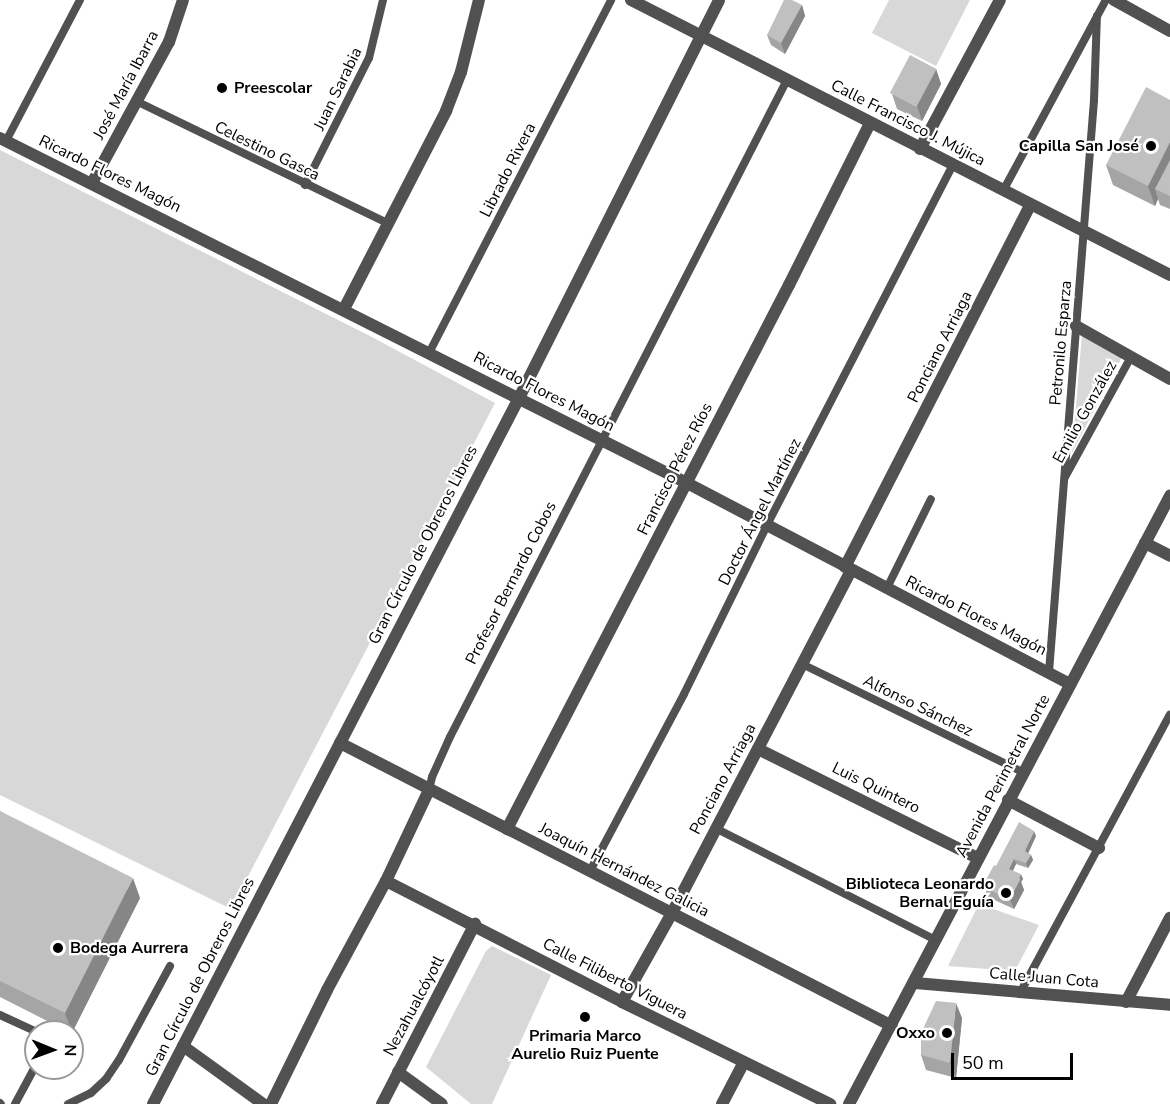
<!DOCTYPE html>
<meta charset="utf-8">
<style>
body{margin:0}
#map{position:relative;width:1170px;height:1104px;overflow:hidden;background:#fff;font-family:"Nunito Sans",sans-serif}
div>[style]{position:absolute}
.green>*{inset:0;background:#d8d8d8}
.service>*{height:8px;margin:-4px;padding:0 4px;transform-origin:4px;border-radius:4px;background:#515151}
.minor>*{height:12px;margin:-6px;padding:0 6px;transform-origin:6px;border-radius:6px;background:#515151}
.tertiary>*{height:12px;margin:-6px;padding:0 6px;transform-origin:6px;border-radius:6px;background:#515151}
.wall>*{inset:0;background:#a5a5a5}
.shaded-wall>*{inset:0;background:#868686}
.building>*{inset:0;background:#c0c0c0;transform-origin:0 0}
.dots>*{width:16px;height:16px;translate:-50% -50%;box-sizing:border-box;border:3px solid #fff;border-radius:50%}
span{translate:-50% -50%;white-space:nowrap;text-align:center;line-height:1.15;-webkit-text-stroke:4.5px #fff;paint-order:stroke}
.street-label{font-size:16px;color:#000}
.poi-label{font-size:16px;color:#000;font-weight:700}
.left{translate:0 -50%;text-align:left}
.right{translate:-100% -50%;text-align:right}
.north{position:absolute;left:24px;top:1020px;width:60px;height:60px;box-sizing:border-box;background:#fff;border:2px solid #999;border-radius:50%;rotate:91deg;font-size:16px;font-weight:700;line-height:24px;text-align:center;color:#000}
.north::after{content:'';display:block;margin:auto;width:21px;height:27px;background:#000;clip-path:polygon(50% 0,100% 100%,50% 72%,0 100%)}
.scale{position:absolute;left:951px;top:1053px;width:122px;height:27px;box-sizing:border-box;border:3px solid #000;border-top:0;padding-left:8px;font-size:18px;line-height:21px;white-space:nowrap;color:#000;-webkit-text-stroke:4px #fff;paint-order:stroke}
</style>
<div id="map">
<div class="green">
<i style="clip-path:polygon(889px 0,970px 0,936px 66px,872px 33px)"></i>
<i style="clip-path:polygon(0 150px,370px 336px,495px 403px,231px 909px,0 795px)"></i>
<i style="clip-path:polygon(1082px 334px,1122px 357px,1072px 453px)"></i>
<i style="clip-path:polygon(979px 904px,1039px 925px,1015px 971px,948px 966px)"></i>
<i style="clip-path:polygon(492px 946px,551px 975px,492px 1104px,471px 1104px,426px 1067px,486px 951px)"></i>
</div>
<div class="service">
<i style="left:136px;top:101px;width:279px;rotate:25.9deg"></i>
<i style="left:6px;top:141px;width:159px;rotate:-62.3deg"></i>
<i style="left:305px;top:185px;width:142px;rotate:-63.3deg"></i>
<i style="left:369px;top:58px;width:60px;rotate:-76.4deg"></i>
<i style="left:1003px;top:191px;width:217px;rotate:-61.7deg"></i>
<i style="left:429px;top:353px;width:397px;rotate:-62.7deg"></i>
<i style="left:1065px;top:477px;width:137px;rotate:-61.2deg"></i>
<i style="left:887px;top:588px;width:99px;rotate:-63.7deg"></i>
<i style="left:802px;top:664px;width:245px;rotate:26.1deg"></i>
<i style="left:1049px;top:672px;width:574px;rotate:-85.5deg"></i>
<i style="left:1094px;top:100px;width:84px;rotate:-88deg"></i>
<i style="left:429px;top:790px;width:13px;rotate:-77deg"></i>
<i style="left:432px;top:777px;width:44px;rotate:-65.8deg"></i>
<i style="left:450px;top:737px;width:738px;rotate:-62.85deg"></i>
<i style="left:715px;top:828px;width:248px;rotate:26.9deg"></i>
<i style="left:590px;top:871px;width:200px;rotate:-62deg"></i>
<i style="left:684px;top:694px;width:188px;rotate:-63.8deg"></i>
<i style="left:767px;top:525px;width:405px;rotate:-62.7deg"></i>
<i style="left:1020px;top:993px;width:316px;rotate:-61.7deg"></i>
<i style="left:0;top:1015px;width:41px;rotate:24.7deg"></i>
<i style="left:0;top:1103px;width:1px;rotate:45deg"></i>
<i style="left:15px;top:1104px;width:44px;rotate:-61.7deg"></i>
<i style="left:68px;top:1104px;width:25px;rotate:-26deg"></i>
<i style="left:91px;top:1093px;width:21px;rotate:-43deg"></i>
<i style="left:106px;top:1079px;width:23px;rotate:-56deg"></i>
<i style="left:119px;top:1060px;width:107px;rotate:-61.5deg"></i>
</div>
<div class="minor">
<i style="left:631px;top:0;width:605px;rotate:27.03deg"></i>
<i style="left:1114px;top:0;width:64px;rotate:29deg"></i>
<i style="left:0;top:138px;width:769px;rotate:26.67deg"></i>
<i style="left:687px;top:483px;width:433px;rotate:27.7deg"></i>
<i style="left:920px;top:149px;width:169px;rotate:-61.8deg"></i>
<i style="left:92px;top:183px;width:161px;rotate:-61.4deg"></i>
<i style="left:169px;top:42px;width:44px;rotate:-71.6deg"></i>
<i style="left:344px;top:309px;width:223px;rotate:-62.7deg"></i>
<i style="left:446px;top:111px;width:42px;rotate:-69deg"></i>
<i style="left:461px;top:72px;width:74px;rotate:-76deg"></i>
<i style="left:1076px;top:326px;width:108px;rotate:29.4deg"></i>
<i style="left:1145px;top:543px;width:28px;rotate:27deg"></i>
<i style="left:845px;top:567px;width:407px;rotate:-62.9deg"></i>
<i style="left:340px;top:743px;width:620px;rotate:27.14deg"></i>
<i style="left:758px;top:749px;width:246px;rotate:26.4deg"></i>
<i style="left:1008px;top:800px;width:103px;rotate:27.8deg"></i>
<i style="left:507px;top:829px;width:613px;rotate:-62.6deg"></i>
<i style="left:789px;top:285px;width:181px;rotate:-63.4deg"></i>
<i style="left:386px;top:881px;width:265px;rotate:27.1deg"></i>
<i style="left:622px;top:1002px;width:232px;rotate:26.1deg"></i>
<i style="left:915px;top:983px;width:256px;rotate:4.9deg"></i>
<i style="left:622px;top:1002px;width:102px;rotate:-60.7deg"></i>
<i style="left:672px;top:913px;width:387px;rotate:-62.4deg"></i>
<i style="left:1126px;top:1002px;width:95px;rotate:-62.4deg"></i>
<i style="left:183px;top:1046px;width:99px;rotate:35.9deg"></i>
<i style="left:398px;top:1072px;width:54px;rotate:36deg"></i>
<i style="left:153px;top:1104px;width:795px;rotate:-62.6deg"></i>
<i style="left:519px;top:398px;width:445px;rotate:-63.3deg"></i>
<i style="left:271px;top:1104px;width:127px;rotate:-63.8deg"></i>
<i style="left:327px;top:990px;width:124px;rotate:-61.6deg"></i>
<i style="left:386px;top:881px;width:101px;rotate:-64.7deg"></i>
<i style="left:382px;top:1104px;width:203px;rotate:-62.7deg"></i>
<i style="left:722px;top:1104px;width:47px;rotate:-62.4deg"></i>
</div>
<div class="tertiary">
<i style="left:849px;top:1104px;width:688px;rotate:-62.17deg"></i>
</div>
<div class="wall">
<i style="clip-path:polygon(802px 5px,805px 16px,785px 54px,771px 45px,767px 35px)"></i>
<i style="clip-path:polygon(936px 69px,941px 84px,922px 121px,897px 109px,892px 94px)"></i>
<i style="clip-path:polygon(1170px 100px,1170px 209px,1160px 205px,1158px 199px,1155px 206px,1113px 185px,1106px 165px)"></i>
<i style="clip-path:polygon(0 811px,140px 898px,72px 1032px,69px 1032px,0 997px)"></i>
<i style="clip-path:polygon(1036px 836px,1028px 853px,1031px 855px,1033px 860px,1028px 868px,1016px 864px,1013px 871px,1023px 879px,1021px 882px,1024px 890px,1014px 909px,988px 897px,984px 887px,996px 866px)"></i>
<i style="clip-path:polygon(962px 1018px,956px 1078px,926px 1070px,921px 1055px)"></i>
</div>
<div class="shaded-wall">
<i style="clip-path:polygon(802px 5px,805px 16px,785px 54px,781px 43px)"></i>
<i style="clip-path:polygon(936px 69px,941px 84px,922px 121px,917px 106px)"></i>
<i style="clip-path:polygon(1170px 142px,1170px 176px,1155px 189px,1158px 199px,1155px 206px,1148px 186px)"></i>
<i style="clip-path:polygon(1034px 831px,1036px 836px,1027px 856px,1025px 851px)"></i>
<i style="clip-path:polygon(1031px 855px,1033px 860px,1028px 868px,1026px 863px)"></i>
<i style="clip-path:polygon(1014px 859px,1016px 864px,1011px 874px,1009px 869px)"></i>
<i style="clip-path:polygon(1021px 874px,1023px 879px,1021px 882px,1024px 890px,1014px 909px,1010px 899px)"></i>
<i style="clip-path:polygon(133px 878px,140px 898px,72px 1033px,65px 1013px)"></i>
<i style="clip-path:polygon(956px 1003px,962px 1018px,956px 1078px,950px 1063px)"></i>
</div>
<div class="building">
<i style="clip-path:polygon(784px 0,792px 0,802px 5px,781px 43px,767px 35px)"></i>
<i style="left:910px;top:55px;width:30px;height:43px;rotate:28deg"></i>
<i style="clip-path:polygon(1146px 87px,1170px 100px,1170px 142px,1148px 186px,1106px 165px)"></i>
<i style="clip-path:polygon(1170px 160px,1170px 196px,1155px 189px)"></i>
<i style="clip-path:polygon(0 811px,133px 878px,65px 1013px,0 981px)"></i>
<i style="clip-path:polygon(1019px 822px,1034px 831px,1025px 851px,1031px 855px,1026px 863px,1014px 859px,1009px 869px,1021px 874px,1019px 879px,996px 866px)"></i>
<i style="left:994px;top:865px;width:30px;height:24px;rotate:28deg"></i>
<i style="clip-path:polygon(936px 1001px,956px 1003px,950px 1063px,921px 1055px,921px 1033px)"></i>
</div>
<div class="dots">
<i style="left:222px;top:88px;background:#000"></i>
<i style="left:1151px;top:146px;background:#000"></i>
<i style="left:1006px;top:893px;background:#000"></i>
<i style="left:58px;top:948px;background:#000"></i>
<i style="left:585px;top:1017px;background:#000"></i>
<i style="left:947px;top:1033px;background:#000"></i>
</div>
<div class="street-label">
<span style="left:126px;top:85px;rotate:-62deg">José María Ibarra</span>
<span style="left:338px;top:89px;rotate:-64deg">Juan Sarabia</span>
<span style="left:908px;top:123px;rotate:27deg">Calle Francisco J. Mújica</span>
<span style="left:267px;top:151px;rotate:26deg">Celestino Gasca</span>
<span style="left:508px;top:170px;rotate:-63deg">Librado Rivera</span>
<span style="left:110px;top:174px;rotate:26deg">Ricardo Flores Magón</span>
<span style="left:1061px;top:343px;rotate:-85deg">Petronilo Esparza</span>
<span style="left:940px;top:347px;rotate:-63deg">Ponciano Arriaga</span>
<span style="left:544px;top:392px;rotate:27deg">Ricardo Flores Magón</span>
<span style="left:1085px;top:412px;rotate:-61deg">Emilio González</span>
<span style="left:675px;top:469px;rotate:-63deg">Francisco Pérez Ríos</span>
<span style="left:760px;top:512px;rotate:-63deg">Doctor Ángel Martínez</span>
<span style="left:423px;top:545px;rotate:-63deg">Gran Círculo de Obreros Libres</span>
<span style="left:511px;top:583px;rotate:-63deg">Profesor Bernardo Cobos</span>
<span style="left:976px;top:616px;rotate:27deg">Ricardo Flores Magón</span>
<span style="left:918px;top:706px;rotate:26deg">Alfonso Sánchez</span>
<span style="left:1003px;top:776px;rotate:-62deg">Avenida Perimetral Norte</span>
<span style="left:723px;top:779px;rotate:-62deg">Ponciano Arriaga</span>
<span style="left:876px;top:788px;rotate:26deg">Luis Quintero</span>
<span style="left:624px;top:870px;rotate:27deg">Joaquín Hernández Galicia</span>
<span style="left:200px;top:977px;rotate:-63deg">Gran Círculo de Obreros Libres</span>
<span style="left:1044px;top:978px;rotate:5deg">Calle Juan Cota</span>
<span style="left:615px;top:979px;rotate:27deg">Calle Filiberto Viguera</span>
<span style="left:414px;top:1006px;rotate:-62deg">Nezahualcóyotl</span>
</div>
<div class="poi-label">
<span class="left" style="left:234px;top:88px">Preescolar</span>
<span class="right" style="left:1139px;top:146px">Capilla San José</span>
<span class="right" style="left:994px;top:893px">Biblioteca Leonardo<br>Bernal Eguía</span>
<span class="left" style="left:70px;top:948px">Bodega Aurrera</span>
<span class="right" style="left:935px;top:1033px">Oxxo</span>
<span style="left:585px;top:1045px">Primaria Marco<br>Aurelio Ruiz Puente</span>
</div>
<div class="north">N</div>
<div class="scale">50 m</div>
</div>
